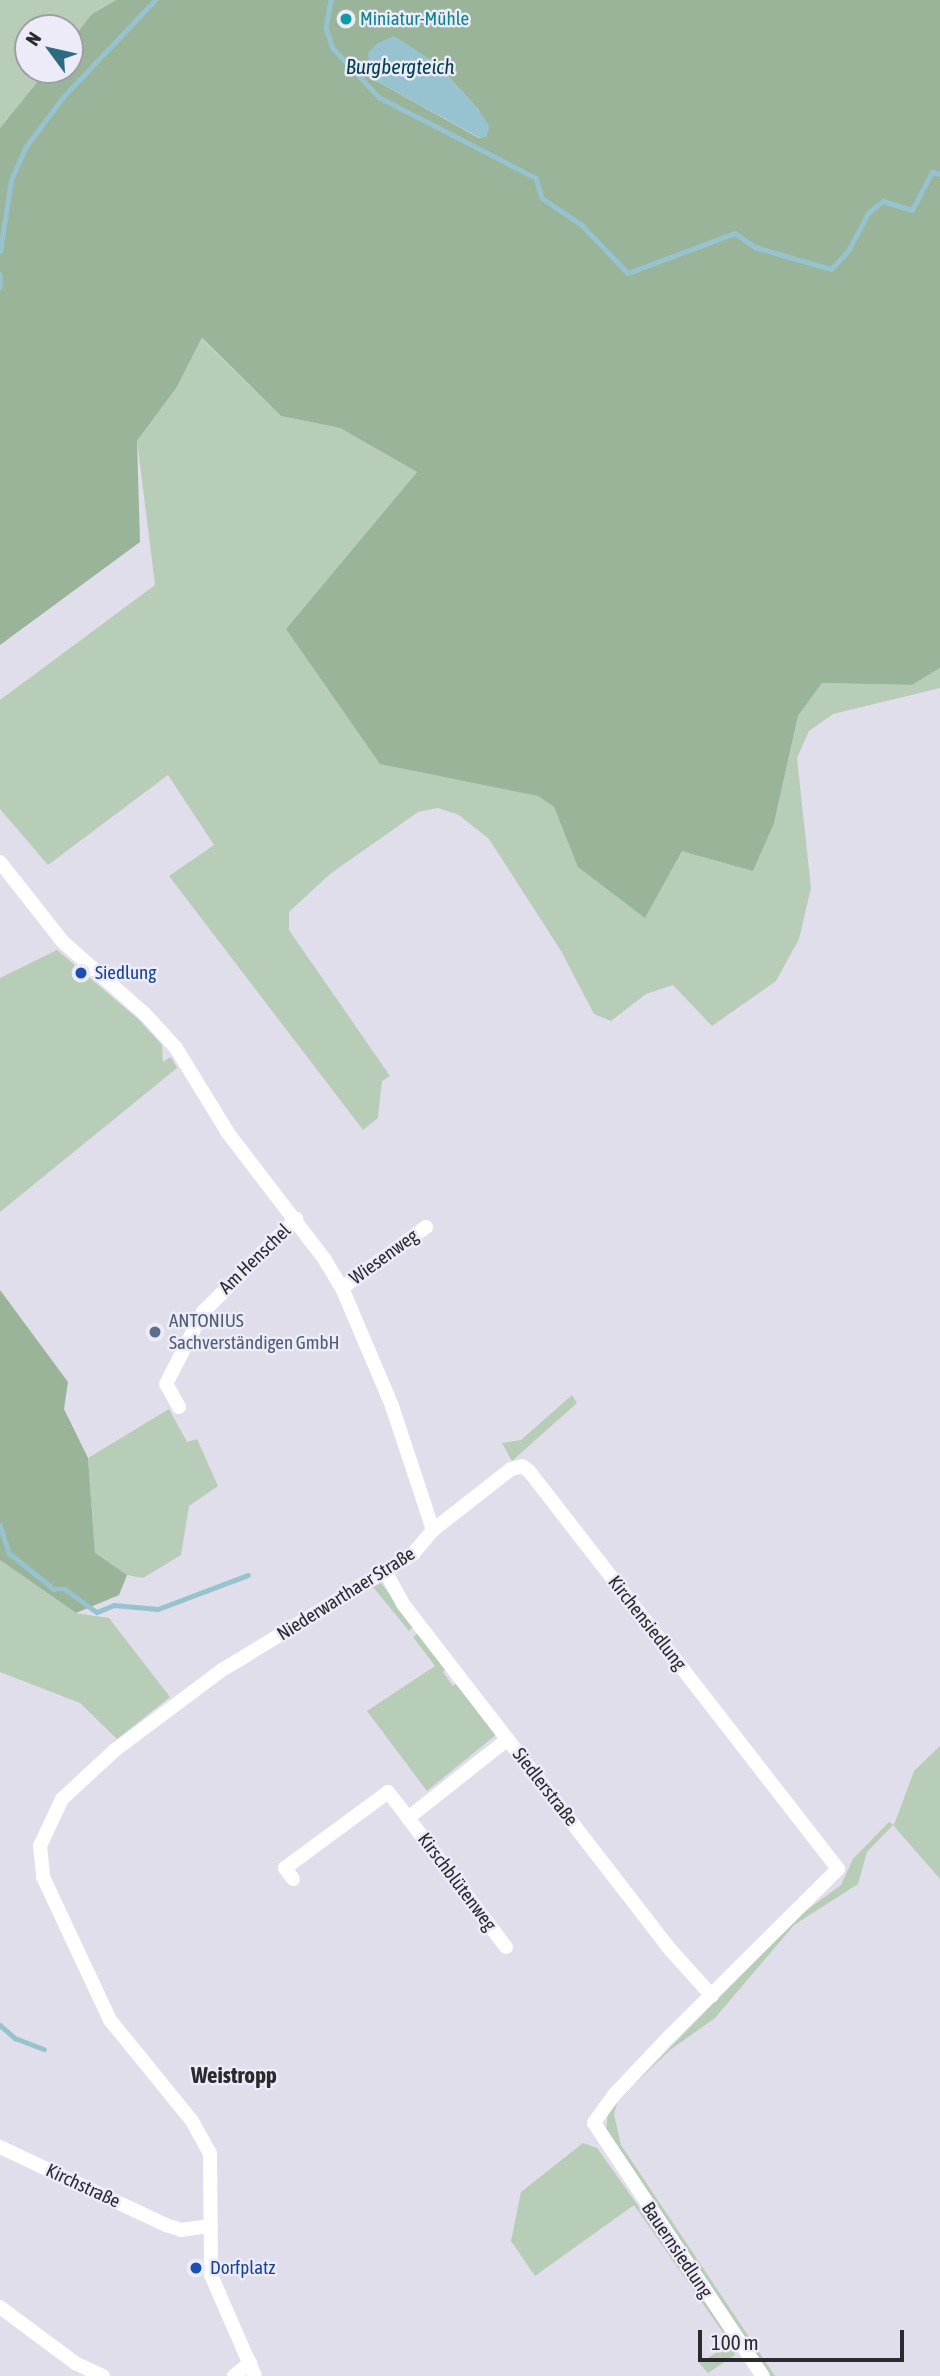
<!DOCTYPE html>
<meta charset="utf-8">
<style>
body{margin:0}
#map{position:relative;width:940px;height:2376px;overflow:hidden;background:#dfdeea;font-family:"Asap Condensed",sans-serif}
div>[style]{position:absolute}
.green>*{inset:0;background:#b8cdb8}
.forest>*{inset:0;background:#99b498}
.water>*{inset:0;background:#97c2cf}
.stream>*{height:4.5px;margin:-2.25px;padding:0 2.25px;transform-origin:2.25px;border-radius:2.25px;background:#97c2cf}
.minor>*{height:14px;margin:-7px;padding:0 7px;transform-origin:7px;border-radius:7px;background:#fff}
.dots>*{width:19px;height:19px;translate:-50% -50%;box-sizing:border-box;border:4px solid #ecebf7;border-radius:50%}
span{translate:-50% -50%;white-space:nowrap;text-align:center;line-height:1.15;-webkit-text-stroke:5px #ecebf7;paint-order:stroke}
.culture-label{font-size:19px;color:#0d838f}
.left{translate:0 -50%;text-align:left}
.transit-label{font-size:19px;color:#164399}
.street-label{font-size:19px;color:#2b2b2f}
.service-label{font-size:19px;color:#4e5e75}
.water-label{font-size:21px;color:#004250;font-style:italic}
.quarter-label{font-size:23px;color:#2b2b2f;font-weight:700}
.north{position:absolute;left:14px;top:14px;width:70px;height:70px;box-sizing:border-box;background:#ecebf7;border:2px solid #9f9ea7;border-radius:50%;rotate:303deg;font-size:19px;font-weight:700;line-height:28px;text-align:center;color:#2b2b2f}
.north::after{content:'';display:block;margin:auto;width:24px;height:32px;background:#2e6b82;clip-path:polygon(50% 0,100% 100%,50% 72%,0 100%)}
.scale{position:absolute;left:698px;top:2330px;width:206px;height:32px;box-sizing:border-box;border:4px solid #2b2b2f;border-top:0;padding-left:9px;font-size:21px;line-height:24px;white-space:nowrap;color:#2b2b2f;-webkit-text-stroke:5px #ecebf7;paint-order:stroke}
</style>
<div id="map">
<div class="green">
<i style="clip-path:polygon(0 0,116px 0,92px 14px,70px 41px,70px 28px,28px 28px,28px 70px,47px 70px,0 128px)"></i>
<i style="clip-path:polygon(202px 339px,281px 416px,340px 428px,417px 472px,286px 629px,485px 784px,538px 796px,554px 807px,579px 867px,645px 917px,682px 851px,774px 823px,798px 716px,822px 683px,912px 685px,940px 668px,940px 688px,833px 714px,809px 731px,797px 758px,811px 888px,799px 939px,776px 981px,712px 1026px,673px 985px,646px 994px,611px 1021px,594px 1014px,561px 951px,489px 839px,459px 815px,438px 808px,418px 812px,330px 874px,289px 912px,289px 930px,390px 1076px,382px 1081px,378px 1118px,363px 1130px,169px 876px,214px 845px,168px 775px,48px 865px,0 809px,0 700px,155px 585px,137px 441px,177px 387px)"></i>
<i style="clip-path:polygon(57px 950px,138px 1019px,162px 1045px,163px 1062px,171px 1057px,177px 1068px,0 1212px,0 978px)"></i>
<i style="clip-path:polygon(572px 1395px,577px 1403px,512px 1461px,502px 1443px,521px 1440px)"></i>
<i style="clip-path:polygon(169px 1409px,187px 1442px,197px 1439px,218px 1486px,189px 1506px,181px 1555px,143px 1578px,127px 1575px,95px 1554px,88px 1458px)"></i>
<i style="clip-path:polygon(0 1560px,76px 1613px,109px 1618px,170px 1697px,117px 1739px,80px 1703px,0 1672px)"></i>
<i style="clip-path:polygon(381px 1583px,414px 1626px,409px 1631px,373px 1587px)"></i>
<i style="clip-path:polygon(418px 1633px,447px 1668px,443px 1672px,453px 1686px,458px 1682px,497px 1734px,427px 1791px,367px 1711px,435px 1666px,413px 1637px)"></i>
<i style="clip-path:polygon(940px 1746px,940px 1879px,893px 1825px,867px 1852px,858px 1884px,794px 1925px,715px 2018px,670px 2050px,618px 2100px,614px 2114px,621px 2145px,775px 2376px,768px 2376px,606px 2132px,608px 2111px,800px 1915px,841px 1885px,853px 1859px,889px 1822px,894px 1825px,914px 1771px)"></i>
<i style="clip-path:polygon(583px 2143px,597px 2148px,733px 2339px,735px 2355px,708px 2373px,699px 2363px,731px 2344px,634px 2205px,535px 2276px,511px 2241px,521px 2192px)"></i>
</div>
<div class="forest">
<i style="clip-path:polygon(evenodd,116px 0,940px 0,940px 668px,912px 685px,822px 683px,798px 716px,774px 823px,753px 871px,682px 851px,645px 918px,578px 867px,554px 807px,538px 796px,380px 764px,286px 629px,417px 472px,340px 428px,281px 416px,202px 338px,177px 387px,137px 441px,140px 542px,0 645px,0 128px,47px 70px,70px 70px,70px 41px,92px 14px,116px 0,436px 63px,479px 110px,487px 136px,479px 138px,371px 78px,436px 63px)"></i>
<i style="clip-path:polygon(0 1290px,68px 1382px,64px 1409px,88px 1458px,95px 1553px,127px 1575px,119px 1595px,76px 1613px,0 1560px)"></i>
</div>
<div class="water">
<i style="clip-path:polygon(394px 36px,436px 63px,479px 110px,489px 126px,487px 136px,480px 138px,371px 78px,368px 53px,378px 43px)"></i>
</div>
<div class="stream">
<i style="left:331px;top:0;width:27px;rotate:100deg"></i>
<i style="left:326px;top:27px;width:22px;rotate:72deg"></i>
<i style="left:333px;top:48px;width:67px;rotate:46.8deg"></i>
<i style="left:379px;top:97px;width:177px;rotate:27.3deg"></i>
<i style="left:536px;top:178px;width:21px;rotate:73deg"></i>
<i style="left:542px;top:198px;width:48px;rotate:34deg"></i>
<i style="left:582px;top:225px;width:66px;rotate:46.2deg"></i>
<i style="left:628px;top:273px;width:114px;rotate:-20.5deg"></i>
<i style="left:735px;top:233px;width:24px;rotate:35deg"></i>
<i style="left:755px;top:247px;width:79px;rotate:16.1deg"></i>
<i style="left:831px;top:269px;width:25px;rotate:-47deg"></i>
<i style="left:848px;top:251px;width:43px;rotate:-62.2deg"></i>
<i style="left:868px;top:213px;width:19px;rotate:-39deg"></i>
<i style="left:883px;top:201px;width:30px;rotate:17deg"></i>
<i style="left:912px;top:210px;width:43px;rotate:-62.2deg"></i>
<i style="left:932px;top:172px;width:8px;rotate:14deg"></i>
<i style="left:0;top:251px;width:72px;rotate:-81.2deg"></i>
<i style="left:11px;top:180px;width:35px;rotate:-66deg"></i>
<i style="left:25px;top:148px;width:64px;rotate:-53.3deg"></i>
<i style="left:63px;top:97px;width:134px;rotate:-46.5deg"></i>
<i style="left:0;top:274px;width:13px;rotate:90deg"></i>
<i style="left:0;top:1525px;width:29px;rotate:72deg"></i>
<i style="left:9px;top:1553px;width:58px;rotate:38.7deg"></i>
<i style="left:54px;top:1589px;width:11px"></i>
<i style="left:65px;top:1589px;width:39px;rotate:36deg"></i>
<i style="left:97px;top:1612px;width:18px;rotate:-22deg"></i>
<i style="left:114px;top:1605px;width:44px;rotate:5.2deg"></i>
<i style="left:158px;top:1609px;width:96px;rotate:-20.7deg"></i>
<i style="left:0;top:2025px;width:20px;rotate:41deg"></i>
<i style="left:15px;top:2038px;width:31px;rotate:21deg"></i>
</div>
<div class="minor">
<i style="left:0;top:862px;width:102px;rotate:51.8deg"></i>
<i style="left:63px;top:942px;width:109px;rotate:41.3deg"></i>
<i style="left:145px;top:1014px;width:46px;rotate:47.6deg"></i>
<i style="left:176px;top:1048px;width:100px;rotate:58.5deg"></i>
<i style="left:228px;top:1133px;width:160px;rotate:52.6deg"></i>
<i style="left:325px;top:1260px;width:33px;rotate:59deg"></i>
<i style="left:342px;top:1288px;width:128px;rotate:67deg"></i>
<i style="left:392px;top:1406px;width:131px;rotate:71.7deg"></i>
<i style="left:433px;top:1530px;width:31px;rotate:130deg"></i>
<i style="left:413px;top:1554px;width:223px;rotate:148.7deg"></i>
<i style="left:222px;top:1670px;width:134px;rotate:143.2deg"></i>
<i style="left:115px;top:1750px;width:72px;rotate:137.2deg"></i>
<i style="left:62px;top:1799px;width:52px;rotate:115.1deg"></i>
<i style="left:40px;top:1846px;width:31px;rotate:84deg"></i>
<i style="left:43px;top:1877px;width:158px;rotate:64.9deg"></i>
<i style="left:110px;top:2020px;width:130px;rotate:50.9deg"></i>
<i style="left:192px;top:2121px;width:38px;rotate:61deg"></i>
<i style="left:210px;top:2154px;width:121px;rotate:89.5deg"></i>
<i style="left:211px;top:2275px;width:110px;rotate:66.5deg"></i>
<i style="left:342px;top:1288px;width:104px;rotate:-36deg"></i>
<i style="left:179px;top:1407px;width:26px;rotate:-119deg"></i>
<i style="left:166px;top:1384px;width:81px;rotate:-62.8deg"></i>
<i style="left:203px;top:1312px;width:132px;rotate:-45deg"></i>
<i style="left:433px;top:1530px;width:99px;rotate:-38deg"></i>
<i style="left:511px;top:1469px;width:11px;rotate:-15deg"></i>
<i style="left:522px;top:1466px;width:9px;rotate:36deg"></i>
<i style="left:529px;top:1471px;width:504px;rotate:52.17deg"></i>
<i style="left:838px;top:1869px;width:245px;rotate:135.2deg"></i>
<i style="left:664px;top:2042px;width:73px;rotate:133.3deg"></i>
<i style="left:614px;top:2095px;width:34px;rotate:126deg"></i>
<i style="left:594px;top:2123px;width:304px;rotate:56.3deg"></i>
<i style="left:386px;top:1573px;width:35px;rotate:61deg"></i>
<i style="left:403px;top:1604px;width:432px;rotate:52.3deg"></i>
<i style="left:667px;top:1946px;width:67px;rotate:48deg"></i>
<i style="left:293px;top:1879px;width:14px;rotate:-126deg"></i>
<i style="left:285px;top:1868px;width:128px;rotate:-36.4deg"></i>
<i style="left:388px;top:1792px;width:33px;rotate:52deg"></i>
<i style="left:506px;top:1947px;width:162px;rotate:-127.2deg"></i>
<i style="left:408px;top:1818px;width:127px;rotate:-38.3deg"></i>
<i style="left:0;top:2147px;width:183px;rotate:25.2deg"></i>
<i style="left:166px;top:2225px;width:16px;rotate:18deg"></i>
<i style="left:181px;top:2230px;width:30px;rotate:-8deg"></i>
<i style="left:0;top:2307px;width:94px;rotate:36.7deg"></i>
<i style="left:75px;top:2363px;width:31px;rotate:25deg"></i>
<i style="left:234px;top:2376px;width:21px;rotate:-39deg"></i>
</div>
<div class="dots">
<i style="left:346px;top:19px;background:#0f9aa8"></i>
<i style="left:81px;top:973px;background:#1a4fb4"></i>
<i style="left:155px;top:1332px;background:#5c6f8a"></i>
<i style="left:196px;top:2268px;background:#1a4fb4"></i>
</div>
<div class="culture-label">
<span class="left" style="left:360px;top:19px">Miniatur-Mühle</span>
</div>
<div class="transit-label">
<span class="left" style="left:95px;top:973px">Siedlung</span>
<span class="left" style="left:210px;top:2268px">Dorfplatz</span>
</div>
<div class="street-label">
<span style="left:384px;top:1257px;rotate:-36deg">Wiesenweg</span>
<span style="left:255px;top:1259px;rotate:-44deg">Am Henschel</span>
<span style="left:346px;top:1594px;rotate:-32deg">Niederwarthaer Straße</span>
<span style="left:647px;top:1623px;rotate:52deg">Kirchensiedlung</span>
<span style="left:545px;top:1787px;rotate:52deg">Siedlerstraße</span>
<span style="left:457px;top:1882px;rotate:53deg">Kirschblütenweg</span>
<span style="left:83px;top:2186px;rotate:25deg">Kirchstraße</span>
<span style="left:677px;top:2250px;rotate:56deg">Bauernsiedlung</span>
</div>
<div class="service-label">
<span class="left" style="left:169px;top:1332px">ANTONIUS<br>Sachverständigen GmbH</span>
</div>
<div class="water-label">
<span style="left:400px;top:66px">Burgbergteich</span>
</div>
<div class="quarter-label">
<span style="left:234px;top:2075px">Weistropp</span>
</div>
<div class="north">N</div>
<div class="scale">100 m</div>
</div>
